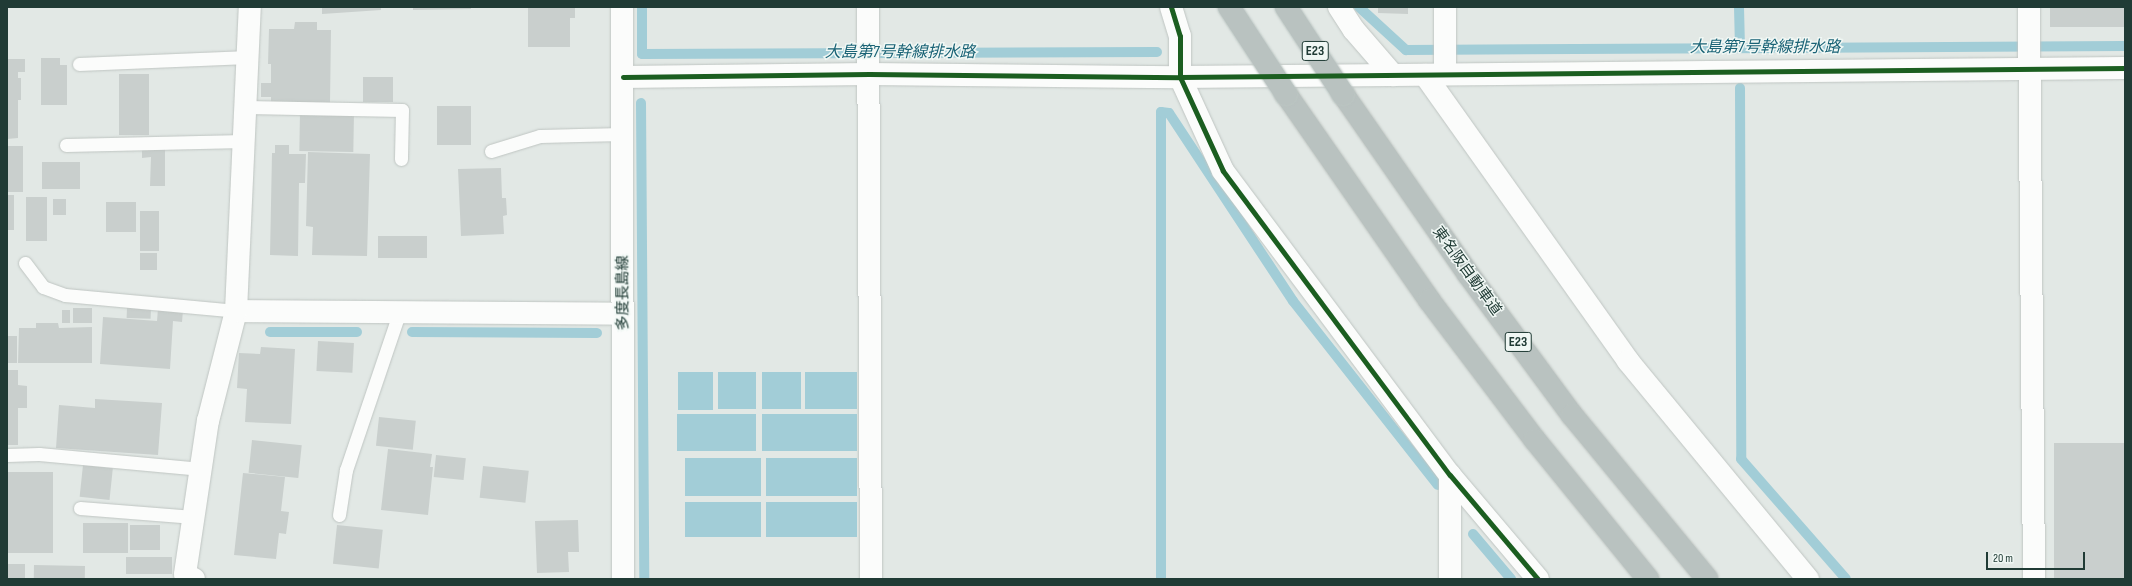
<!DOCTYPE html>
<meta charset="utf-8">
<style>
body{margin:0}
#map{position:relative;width:2132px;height:586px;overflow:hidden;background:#e2e8e5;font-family:"Sofia Sans Condensed","Noto Sans JP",sans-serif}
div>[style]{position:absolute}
.water>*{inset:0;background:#a2cdd7;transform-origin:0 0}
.stream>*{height:10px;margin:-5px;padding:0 5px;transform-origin:5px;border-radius:5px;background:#a2cdd7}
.building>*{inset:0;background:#c9cfcd;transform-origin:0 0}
.roads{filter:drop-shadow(0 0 1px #bfc5c2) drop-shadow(0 0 1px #bfc5c2)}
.lane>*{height:13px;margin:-6.5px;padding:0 6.5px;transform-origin:6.5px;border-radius:6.5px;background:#fbfcfb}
.street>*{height:22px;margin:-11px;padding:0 11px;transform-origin:11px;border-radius:11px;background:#fbfcfb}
.secondary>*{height:22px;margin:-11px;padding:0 11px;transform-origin:11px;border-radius:11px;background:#fbfcfb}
.highway>*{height:22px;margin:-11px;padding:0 11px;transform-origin:11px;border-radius:11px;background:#b9c2c0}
.bridges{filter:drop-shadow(0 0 1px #bbc5c2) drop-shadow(0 0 1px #bbc5c2)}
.highway-bridge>*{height:22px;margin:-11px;padding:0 11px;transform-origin:11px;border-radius:11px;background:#b9c2c0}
.cycleway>*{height:5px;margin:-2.5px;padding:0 2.5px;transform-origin:2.5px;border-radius:2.5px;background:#1b5e20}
span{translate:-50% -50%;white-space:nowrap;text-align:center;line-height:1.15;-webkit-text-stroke:3px #f0f7f4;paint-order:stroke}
.shield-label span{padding:1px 3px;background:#f0f7f4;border:1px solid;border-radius:3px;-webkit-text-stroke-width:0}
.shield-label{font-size:14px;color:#203b35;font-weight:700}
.street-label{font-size:15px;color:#203b35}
.water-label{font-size:16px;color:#1a6376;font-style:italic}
.frame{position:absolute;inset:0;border:8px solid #203b35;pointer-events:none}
.scale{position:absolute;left:1986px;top:552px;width:99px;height:18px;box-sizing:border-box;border:2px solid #203b35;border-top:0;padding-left:5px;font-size:12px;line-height:14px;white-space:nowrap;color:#203b35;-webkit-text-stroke:3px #f0f7f4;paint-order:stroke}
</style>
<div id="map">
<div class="water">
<i style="left:678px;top:372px;width:35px;height:38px"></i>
<i style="left:718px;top:372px;width:38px;height:37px"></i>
<i style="left:762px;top:372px;width:39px;height:37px"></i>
<i style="left:805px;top:372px;width:52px;height:37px"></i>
<i style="left:756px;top:414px;width:37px;height:79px;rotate:90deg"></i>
<i style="left:762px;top:414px;width:95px;height:37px"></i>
<i style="left:685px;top:458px;width:76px;height:38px"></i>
<i style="left:766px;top:458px;width:91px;height:38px"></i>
<i style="left:685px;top:502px;width:76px;height:35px"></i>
<i style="left:766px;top:502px;width:91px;height:35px"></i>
</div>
<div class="stream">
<i style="left:642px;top:7px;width:47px;rotate:90deg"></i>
<i style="left:642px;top:54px;width:515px;rotate:-0.22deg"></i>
<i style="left:1359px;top:7px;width:64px;rotate:42.5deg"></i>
<i style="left:1406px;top:50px;width:719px;rotate:-0.32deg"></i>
<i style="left:1739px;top:7px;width:41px;rotate:88.6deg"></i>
<i style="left:1740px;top:88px;width:371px;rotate:89.8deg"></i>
<i style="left:1741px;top:459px;width:159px;rotate:48.8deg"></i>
<i style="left:641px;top:103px;width:476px;rotate:89.6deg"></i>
<i style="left:270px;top:332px;width:87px"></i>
<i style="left:412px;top:332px;width:185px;rotate:0.3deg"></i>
<i style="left:1473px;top:534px;width:59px;rotate:49.8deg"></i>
<i style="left:1161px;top:579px;width:467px;rotate:-90deg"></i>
<i style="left:1161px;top:112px;width:8px;rotate:7deg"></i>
<i style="left:1169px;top:113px;width:225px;rotate:56.6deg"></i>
<i style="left:1293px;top:301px;width:234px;rotate:51.8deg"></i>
</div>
<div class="building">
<i style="clip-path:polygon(322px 7px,381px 7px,381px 10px,322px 14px)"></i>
<i style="clip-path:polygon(413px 7px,471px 7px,471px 9px,413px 10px)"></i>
<i style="clip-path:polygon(528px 7px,575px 7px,575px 18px,570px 18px,570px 47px,528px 47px)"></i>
<i style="clip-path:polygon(1378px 7px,1408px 7px,1408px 14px,1378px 13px)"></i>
<i style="left:2050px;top:7px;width:75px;height:20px"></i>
<i style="clip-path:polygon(295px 22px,317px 22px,317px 30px,331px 30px,330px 103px,271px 102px,271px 97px,261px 97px,261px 83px,271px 83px,271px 64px,268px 64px,269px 29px,294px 29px)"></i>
<i style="clip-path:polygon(41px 58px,60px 58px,60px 65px,67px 65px,67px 105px,41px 105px)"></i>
<i style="clip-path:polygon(7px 59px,25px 59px,25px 72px,18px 72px,18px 78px,21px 78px,21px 100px,18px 100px,18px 138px,7px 139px)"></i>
<i style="left:119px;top:74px;width:30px;height:61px"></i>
<i style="left:363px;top:77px;width:30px;height:25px"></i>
<i style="left:437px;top:106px;width:34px;height:39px"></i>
<i style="left:300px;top:112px;width:54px;height:39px;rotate:1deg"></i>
<i style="clip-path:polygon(275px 145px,289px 145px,289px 154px,306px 154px,305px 183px,299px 183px,298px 256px,270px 255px,272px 153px,275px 153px)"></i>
<i style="left:7px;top:146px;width:16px;height:46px"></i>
<i style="clip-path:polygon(142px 148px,165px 148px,165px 186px,150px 186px,151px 157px,142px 158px)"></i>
<i style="clip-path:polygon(308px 152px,370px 154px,367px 256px,312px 255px,313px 227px,306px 226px)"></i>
<i style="left:42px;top:162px;width:38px;height:27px"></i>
<i style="clip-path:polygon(501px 168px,502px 198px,506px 198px,507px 215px,503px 216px,504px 234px,461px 236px,458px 169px)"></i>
<i style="left:7px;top:195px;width:7px;height:35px"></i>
<i style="left:47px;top:197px;width:44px;height:21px;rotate:90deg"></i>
<i style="left:53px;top:199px;width:13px;height:16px"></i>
<i style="left:106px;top:202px;width:30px;height:30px"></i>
<i style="left:140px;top:211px;width:19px;height:40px"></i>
<i style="left:427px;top:236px;width:22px;height:49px;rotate:90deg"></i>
<i style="left:140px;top:253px;width:17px;height:17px"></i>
<i style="left:127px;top:307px;width:24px;height:11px;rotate:2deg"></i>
<i style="left:73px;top:308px;width:19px;height:15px"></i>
<i style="clip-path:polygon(158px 309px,183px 310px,182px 322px,173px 321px,170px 369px,100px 364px,103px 317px,157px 321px)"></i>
<i style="left:62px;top:310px;width:8px;height:13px"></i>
<i style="clip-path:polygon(36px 323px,58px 323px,59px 328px,92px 327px,92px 363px,18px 363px,19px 328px,36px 328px)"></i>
<i style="left:7px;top:336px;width:10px;height:27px"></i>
<i style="left:318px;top:341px;width:36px;height:30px;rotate:3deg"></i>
<i style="clip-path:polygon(261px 347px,295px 349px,291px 424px,245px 422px,247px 389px,237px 388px,239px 353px,260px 354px)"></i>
<i style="clip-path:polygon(7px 370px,18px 370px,18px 385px,27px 386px,27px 408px,18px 408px,18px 445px,7px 445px)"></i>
<i style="clip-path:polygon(95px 399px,162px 403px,158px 455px,56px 448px,59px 405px,95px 408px)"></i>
<i style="left:379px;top:417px;width:37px;height:29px;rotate:6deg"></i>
<i style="left:252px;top:440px;width:50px;height:33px;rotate:6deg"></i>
<i style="left:2125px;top:443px;width:136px;height:71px;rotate:90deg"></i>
<i style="clip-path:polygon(388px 449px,432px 454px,430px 467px,433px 467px,428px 515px,381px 510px)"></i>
<i style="left:436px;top:455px;width:30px;height:22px;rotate:6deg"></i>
<i style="left:83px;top:465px;width:30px;height:32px;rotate:6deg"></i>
<i style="left:483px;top:466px;width:46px;height:32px;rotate:6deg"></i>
<i style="left:7px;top:472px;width:46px;height:81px"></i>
<i style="clip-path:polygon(243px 473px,285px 477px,281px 511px,289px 512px,286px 534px,279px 533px,276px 559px,234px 555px)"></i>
<i style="clip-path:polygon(578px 520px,579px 552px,568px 552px,569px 572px,537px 573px,535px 521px)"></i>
<i style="left:83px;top:523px;width:45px;height:30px"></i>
<i style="left:130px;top:525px;width:30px;height:25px"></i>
<i style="left:337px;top:525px;width:46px;height:39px;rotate:6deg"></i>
<i style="left:126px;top:557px;width:46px;height:17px"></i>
<i style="left:7px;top:564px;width:18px;height:15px"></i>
<i style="left:34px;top:565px;width:51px;height:14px;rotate:1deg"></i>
</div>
<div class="roads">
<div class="lane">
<i style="left:79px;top:64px;width:169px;rotate:-2.4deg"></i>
<i style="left:246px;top:107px;width:156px;rotate:1.1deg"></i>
<i style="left:402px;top:110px;width:49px;rotate:91.2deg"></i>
<i style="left:66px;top:145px;width:178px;rotate:-1.3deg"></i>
<i style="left:491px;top:151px;width:51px;rotate:-17deg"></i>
<i style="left:540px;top:136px;width:83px;rotate:-1.4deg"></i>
<i style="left:25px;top:263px;width:30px;rotate:53deg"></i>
<i style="left:43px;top:287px;width:23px;rotate:20deg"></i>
<i style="left:65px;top:295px;width:172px;rotate:5.3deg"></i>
<i style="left:7px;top:455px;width:32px;rotate:-2deg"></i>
<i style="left:39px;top:454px;width:163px;rotate:5.3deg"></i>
<i style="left:80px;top:508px;width:114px;rotate:4.5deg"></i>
<i style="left:339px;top:515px;width:46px;rotate:-81.2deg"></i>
<i style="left:346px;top:470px;width:166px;rotate:-71.3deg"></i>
</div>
<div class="street">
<i style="left:868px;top:7px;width:572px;rotate:89.7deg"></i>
<i style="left:1171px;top:7px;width:30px;rotate:73deg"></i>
<i style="left:1180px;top:36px;width:41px;rotate:90deg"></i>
<i style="left:1180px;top:77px;width:103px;rotate:65.4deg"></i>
<i style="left:1223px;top:171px;width:379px;rotate:53.3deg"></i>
<i style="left:1450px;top:475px;width:136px;rotate:49.8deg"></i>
<i style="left:1339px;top:7px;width:27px;rotate:57deg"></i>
<i style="left:1354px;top:30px;width:60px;rotate:49.1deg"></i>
<i style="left:2029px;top:7px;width:572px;rotate:89.5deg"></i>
<i style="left:1445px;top:74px;width:67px;rotate:-90deg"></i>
<i style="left:1425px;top:75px;width:351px;rotate:54.6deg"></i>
<i style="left:1628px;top:361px;width:283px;rotate:50.5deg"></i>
<i style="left:623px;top:77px;width:246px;rotate:-0.7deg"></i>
<i style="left:869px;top:74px;width:311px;rotate:0.6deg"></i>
<i style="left:1180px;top:77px;width:945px;rotate:-0.55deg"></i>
<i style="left:236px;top:311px;width:387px;rotate:0.4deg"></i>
<i style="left:1450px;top:475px;width:104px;rotate:90deg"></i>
<i style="left:194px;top:579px;width:10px;rotate:-151deg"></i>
<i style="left:185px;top:574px;width:155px;rotate:-81.5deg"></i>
<i style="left:208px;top:421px;width:114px;rotate:-75.7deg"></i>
<i style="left:236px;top:311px;width:304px;rotate:-87.4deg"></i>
</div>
<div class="secondary">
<i style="left:622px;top:7px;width:572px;rotate:89.9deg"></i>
</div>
<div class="highway">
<i style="left:1286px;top:94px;width:251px;rotate:55.2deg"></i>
<i style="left:1429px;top:300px;width:176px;rotate:52.9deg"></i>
<i style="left:1535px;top:440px;width:179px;rotate:50.9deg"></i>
<i style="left:1343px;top:94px;width:219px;rotate:55.2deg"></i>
<i style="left:1468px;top:274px;width:175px;rotate:53.6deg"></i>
<i style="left:1572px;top:415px;width:212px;rotate:50.5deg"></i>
</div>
</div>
<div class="bridges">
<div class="highway-bridge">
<i style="left:1229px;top:7px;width:104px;rotate:56.8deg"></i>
<i style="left:1286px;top:7px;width:104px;rotate:56.8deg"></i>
</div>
</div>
<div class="cycleway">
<i style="left:1171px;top:7px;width:30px;rotate:73deg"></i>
<i style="left:1180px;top:36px;width:41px;rotate:90deg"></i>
<i style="left:1180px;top:77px;width:103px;rotate:65.4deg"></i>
<i style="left:1223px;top:171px;width:379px;rotate:53.3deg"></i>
<i style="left:1450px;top:475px;width:136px;rotate:49.8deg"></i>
<i style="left:623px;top:77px;width:246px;rotate:-0.7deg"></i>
<i style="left:869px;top:74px;width:311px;rotate:0.6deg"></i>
<i style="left:1180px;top:77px;width:945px;rotate:-0.55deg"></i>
</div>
<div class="shield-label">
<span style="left:1315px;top:51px">E23</span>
<span style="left:1518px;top:342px">E23</span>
</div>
<div class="street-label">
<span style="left:1467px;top:271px;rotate:54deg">東名阪自動車道</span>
<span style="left:623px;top:293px;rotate:-90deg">多度長島線</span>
</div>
<div class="water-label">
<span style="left:1765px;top:48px">大島第7号幹線排水路</span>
<span style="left:900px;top:53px">大島第7号幹線排水路</span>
</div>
<div class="frame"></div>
<div class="scale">20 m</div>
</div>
